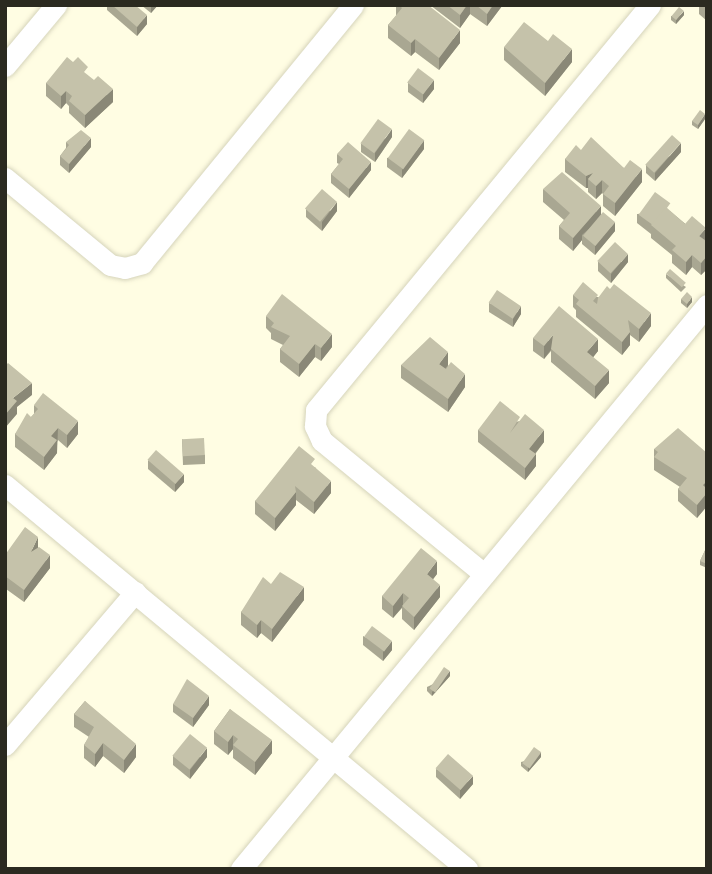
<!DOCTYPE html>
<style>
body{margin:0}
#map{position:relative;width:712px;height:874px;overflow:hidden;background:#fffde3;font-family:Helvetica,sans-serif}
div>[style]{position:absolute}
.roads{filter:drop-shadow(0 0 2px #d6d4bb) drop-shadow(0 0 2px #d6d4bb)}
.minor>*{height:21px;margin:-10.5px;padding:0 10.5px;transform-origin:10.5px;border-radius:10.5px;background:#fff}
.wall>*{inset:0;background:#a9a792}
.shaded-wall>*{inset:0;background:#8a8877}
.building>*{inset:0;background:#c5c2aa;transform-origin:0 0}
span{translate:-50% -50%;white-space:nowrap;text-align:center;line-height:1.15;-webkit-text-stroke:6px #fff;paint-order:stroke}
.frame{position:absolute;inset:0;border:7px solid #2b2a20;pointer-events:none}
</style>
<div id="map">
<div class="roads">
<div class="minor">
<i style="left:5px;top:66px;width:80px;rotate:-50.1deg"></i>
<i style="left:5px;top:178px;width:136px;rotate:39.6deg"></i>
<i style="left:110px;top:265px;width:15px;rotate:11deg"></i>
<i style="left:125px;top:268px;width:18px;rotate:-16deg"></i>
<i style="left:142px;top:263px;width:333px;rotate:-50.7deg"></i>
<i style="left:5px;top:485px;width:601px;rotate:39.73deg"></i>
<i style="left:484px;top:574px;width:210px;rotate:-140.6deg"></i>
<i style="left:322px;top:441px;width:17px;rotate:-115deg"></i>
<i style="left:315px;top:426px;width:16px;rotate:-86deg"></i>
<i style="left:316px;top:410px;width:525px;rotate:-50.49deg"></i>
<i style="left:5px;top:745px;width:201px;rotate:-49.6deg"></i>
<i style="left:241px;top:869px;width:732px;rotate:-50.44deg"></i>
</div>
</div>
<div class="wall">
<i style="clip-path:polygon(107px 5px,135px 5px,147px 24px,137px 36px,107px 10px)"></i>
<i style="clip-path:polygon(141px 5px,158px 5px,151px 13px)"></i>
<i style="clip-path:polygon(396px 5px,399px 5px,460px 43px,439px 70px,415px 52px,411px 56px,388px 38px,388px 25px,396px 16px)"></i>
<i style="clip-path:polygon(430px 5px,502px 5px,502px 6px,487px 26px,470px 14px,460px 28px)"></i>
<i style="clip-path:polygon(699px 5px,707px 5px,707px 21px,699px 14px)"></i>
<i style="clip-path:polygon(684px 15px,676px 24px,671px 20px,671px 16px)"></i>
<i style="clip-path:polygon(504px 47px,572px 62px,545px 96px,504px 60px)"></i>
<i style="clip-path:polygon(88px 76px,113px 102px,85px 128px,69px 113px,69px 106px,66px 103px,61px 109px,46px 96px,46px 83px)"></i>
<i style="clip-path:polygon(408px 83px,434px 89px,423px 103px,408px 92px)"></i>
<i style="clip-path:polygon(705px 119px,698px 129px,692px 125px,692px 121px)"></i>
<i style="clip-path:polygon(392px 137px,375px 162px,361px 152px,361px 144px)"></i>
<i style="clip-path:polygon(66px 142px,91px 147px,69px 173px,60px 165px,60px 156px,66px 148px)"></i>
<i style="clip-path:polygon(424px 149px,402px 178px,387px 167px,387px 158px)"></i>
<i style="clip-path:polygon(581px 150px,624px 168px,642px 182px,615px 216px,603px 206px,603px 194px,602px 193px,596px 199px,588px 192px,588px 188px,586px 188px,565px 172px,565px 159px)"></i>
<i style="clip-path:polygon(681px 152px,655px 181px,646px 173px,646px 165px)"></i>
<i style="clip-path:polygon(337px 154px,371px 170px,349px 198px,331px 183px,331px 174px,339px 164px,337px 163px)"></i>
<i style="clip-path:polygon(543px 189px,601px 214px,615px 231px,595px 255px,582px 244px,582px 240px,573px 251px,559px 239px,559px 226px,564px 220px,543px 202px)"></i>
<i style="clip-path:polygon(306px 209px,337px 211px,322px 231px,306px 217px)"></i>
<i style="clip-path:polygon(670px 211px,707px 242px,707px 269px,701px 275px,692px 267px,686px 275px,672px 263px,672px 255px,651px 238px,651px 234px,637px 223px,637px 214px)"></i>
<i style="clip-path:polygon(598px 262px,628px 262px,611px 283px,598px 271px)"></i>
<i style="clip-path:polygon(666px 274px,686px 287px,681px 292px,666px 278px)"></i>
<i style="clip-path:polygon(573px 295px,598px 297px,651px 326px,639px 342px,630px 335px,630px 345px,622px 355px,576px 317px,576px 310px,573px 307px)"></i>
<i style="clip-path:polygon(681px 299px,692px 302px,687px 308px,681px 303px)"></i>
<i style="clip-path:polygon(489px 303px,521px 314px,513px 327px,489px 312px)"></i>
<i style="clip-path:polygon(266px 316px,332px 347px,321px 361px,315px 357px,299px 377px,280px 362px,280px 349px,283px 345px,271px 339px,271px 333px,266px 328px)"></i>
<i style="clip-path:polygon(533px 338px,598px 351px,593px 357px,609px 383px,595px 399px,551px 362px,551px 351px,544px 359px,533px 351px)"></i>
<i style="clip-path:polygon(401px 365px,448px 365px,465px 387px,448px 412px,401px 378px)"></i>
<i style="clip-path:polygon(34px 405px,78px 434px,67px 448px,58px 440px,57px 442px,57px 453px,44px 470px,15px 447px,15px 434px,34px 414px)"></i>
<i style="clip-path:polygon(520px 421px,544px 442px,536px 453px,536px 466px,525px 480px,478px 442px,478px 430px)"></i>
<i style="clip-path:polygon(182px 439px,205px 455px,205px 464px,183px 465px)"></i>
<i style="clip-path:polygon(654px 449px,707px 453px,707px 506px,697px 518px,678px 501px,678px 489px,680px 487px,654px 470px)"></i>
<i style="clip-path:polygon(148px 460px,184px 482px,175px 492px,148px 469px)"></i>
<i style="clip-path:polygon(315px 467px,331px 493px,314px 514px,296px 500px,296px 505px,275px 531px,255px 514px,255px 501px)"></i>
<i style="clip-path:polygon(707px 546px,707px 568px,700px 565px,700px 561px)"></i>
<i style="clip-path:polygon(38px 548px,50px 568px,24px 602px,6px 589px,6px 599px,5px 600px,5px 555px)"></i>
<i style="clip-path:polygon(437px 574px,433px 579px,440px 597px,414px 630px,402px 619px,402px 608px,393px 618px,382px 609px,382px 596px)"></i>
<i style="clip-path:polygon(271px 584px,304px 600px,272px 642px,261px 633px,257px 638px,241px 625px,241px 612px)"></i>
<i style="clip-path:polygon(363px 636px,392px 650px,383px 661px,363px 645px)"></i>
<i style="clip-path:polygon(450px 676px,432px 696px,427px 691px,427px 687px)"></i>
<i style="clip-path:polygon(85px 701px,136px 757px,124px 773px,103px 756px,95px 767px,84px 758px,84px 745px,89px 737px,74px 727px,74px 714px)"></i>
<i style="clip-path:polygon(173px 704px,209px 705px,193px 727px,173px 712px)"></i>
<i style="clip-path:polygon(230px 709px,272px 753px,255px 775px,233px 758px,233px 749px,228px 755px,214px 744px,214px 731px)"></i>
<i style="clip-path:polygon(173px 756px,207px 757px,190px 779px,173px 765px)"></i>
<i style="clip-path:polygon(541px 757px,528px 772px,521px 766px,521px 762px)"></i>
<i style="clip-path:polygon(436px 769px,473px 784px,460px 799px,436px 777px)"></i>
</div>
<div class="shaded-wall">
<i style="clip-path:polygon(151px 5px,158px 5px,151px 13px)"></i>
<i style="clip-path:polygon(467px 5px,470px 5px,470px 14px,460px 28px,460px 15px)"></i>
<i style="clip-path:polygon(493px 5px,502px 6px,487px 26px,487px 14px)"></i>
<i style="clip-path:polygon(684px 11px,684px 15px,676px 24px,676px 20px)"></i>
<i style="clip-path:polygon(147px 15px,147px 24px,137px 36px,137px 27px)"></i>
<i style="clip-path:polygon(460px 30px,460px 43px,439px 70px,439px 58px)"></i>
<i style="clip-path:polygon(415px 39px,415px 52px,411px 56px,411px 43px)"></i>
<i style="clip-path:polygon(572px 49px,572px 62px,545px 96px,545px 83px)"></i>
<i style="clip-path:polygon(434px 80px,434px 89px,423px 103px,423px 94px)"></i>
<i style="clip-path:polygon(113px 89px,113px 102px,85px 128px,85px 115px)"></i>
<i style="clip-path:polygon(66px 91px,66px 103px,61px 109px,61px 96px)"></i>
<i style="clip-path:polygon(705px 114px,705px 119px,698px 129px,698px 125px)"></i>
<i style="clip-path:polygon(392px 129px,392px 137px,375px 162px,375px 153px)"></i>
<i style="clip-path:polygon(91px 138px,91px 147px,69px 173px,69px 164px)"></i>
<i style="clip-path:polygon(424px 140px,424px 149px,402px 178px,402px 170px)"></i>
<i style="clip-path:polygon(681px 143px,681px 152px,655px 181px,655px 173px)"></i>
<i style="clip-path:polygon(371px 162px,371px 170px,349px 198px,349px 189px)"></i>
<i style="clip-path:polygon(642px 169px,642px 182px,615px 216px,615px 203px)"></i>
<i style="clip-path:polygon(593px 173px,588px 179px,588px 188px,586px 188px,586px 176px)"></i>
<i style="clip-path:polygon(602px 180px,602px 193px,596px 199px,596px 186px)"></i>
<i style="clip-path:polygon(337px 202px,337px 211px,322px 231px,322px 222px)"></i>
<i style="clip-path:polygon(601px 206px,601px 218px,582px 235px,582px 240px,573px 251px,573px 238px)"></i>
<i style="clip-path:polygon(615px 222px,615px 231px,595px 255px,595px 246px)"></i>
<i style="clip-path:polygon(706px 228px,706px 241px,699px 236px)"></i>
<i style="clip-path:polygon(628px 254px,628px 262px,611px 283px,611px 274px)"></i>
<i style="clip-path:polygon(692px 255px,692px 267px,686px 275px,686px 262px)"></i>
<i style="clip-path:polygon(707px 256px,707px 269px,701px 275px,701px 263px)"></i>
<i style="clip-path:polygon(692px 297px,692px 302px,687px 308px,687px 304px)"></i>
<i style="clip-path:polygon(521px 306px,521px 314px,513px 327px,513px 319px)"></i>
<i style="clip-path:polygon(651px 313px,651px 326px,639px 342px,639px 329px)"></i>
<i style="clip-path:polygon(630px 332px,630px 345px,622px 355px,622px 342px)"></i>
<i style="clip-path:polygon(332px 334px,332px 347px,321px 361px,321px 348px)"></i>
<i style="clip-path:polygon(553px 335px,553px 347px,544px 359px,544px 346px)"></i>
<i style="clip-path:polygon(598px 339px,598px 351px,587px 365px,587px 352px)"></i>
<i style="clip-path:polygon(315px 344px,315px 357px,299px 377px,299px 364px)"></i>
<i style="clip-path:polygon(448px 352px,448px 365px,439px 377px,439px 364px)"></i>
<i style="clip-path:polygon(609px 370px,609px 383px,595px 399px,595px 386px)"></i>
<i style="clip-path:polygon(465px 374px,465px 387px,448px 412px,448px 399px)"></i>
<i style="clip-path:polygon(32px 383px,32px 395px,17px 407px,17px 414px,5px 428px,5px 415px,13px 398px)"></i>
<i style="clip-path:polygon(78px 421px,78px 434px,67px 448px,67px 435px)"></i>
<i style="clip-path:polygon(58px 428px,57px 453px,44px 470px,44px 457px,51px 436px)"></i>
<i style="clip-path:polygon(544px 430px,544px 442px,529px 461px,529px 449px)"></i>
<i style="clip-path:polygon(536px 454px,536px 466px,525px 480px,525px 468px)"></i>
<i style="clip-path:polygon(184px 474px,184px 482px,175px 492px,175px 484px)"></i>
<i style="clip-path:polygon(331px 481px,331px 493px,314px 514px,314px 502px)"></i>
<i style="clip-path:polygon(707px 481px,707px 506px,697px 518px,697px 505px,703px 485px)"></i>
<i style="clip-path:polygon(296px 492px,296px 505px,275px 531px,275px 518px)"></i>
<i style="clip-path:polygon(38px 537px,38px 550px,31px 552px)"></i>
<i style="clip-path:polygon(50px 555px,50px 568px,24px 602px,24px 590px)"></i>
<i style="clip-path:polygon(437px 561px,437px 574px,427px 587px,427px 574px)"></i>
<i style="clip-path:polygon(440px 585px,440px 597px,414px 630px,414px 617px)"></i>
<i style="clip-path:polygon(304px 587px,304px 600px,272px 642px,272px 629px)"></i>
<i style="clip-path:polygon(403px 593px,403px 606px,393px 618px,393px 606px)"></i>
<i style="clip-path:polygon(261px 620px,261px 633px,257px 638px,257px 625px)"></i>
<i style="clip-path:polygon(392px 641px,392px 650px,383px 661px,383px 652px)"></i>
<i style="clip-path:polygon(450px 671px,450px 676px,432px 696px,432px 692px)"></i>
<i style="clip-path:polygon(209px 696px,209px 705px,193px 727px,193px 718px)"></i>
<i style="clip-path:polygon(233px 735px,233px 749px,228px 755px,228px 742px)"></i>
<i style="clip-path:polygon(272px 740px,272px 753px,255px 775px,255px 762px)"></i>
<i style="clip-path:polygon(103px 743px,103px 756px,95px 767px,95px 754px)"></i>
<i style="clip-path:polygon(136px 744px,136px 757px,124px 773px,124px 760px)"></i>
<i style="clip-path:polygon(207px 748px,207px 757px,190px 779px,190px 770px)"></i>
<i style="clip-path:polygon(541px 752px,541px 757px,528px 772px,528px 767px)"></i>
<i style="clip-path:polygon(473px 776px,473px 784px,460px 799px,460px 790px)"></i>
</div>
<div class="building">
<i style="clip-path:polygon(112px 5px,135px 5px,147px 15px,137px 27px)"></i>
<i style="clip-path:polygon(399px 5px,428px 5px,460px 30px,439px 58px,415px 39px,411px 43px,388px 25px,402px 8px)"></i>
<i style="clip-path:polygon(447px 5px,467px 5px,460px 15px)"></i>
<i style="clip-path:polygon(476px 5px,493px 5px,487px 14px)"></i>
<i style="left:679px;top:7px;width:6px;height:12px;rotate:39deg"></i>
<i style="clip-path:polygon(524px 22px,548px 41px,553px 34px,572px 49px,545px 83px,504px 47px)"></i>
<i style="clip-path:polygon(67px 57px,73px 62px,78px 57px,88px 67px,84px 72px,94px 80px,98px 76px,113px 89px,85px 115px,69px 101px,72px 96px,66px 91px,61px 96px,46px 83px)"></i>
<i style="left:418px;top:68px;width:20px;height:18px;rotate:37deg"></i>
<i style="clip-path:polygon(700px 110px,705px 114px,698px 125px,692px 121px)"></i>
<i style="left:378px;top:119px;width:17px;height:30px;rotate:36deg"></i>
<i style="left:409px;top:129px;width:19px;height:36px;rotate:36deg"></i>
<i style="clip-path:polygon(81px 130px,91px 138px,69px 164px,60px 156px,69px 145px,66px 142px)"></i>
<i style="left:672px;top:135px;width:12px;height:40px;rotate:42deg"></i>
<i style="clip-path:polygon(591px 137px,624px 168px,630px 160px,642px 169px,615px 203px,603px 194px,609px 186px,602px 180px,596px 186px,588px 179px,593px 173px,586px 176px,565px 159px,576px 145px,581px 150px)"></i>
<i style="clip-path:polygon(348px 142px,371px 162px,349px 189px,331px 174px,343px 159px,337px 154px)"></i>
<i style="clip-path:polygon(562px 172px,601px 206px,573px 238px,559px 226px,570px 213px,543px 189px)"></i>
<i style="left:322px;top:189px;width:20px;height:26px;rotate:41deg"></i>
<i style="left:655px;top:192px;width:19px;height:28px;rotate:36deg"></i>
<i style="clip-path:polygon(666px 207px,685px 224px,692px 216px,706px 228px,699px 236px,707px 242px,707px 256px,701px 263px,692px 255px,686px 262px,672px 250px,676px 246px,651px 225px)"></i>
<i style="left:603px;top:212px;width:16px;height:31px;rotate:40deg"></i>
<i style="left:615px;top:242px;width:18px;height:26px;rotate:43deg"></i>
<i style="left:670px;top:269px;width:21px;height:6px;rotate:41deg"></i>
<i style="clip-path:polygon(583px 282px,598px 295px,593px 301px,597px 304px,598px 298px,607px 286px,610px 289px,614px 284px,651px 313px,639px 329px,628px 320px,630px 332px,622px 342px,576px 304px,579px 300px,573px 295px)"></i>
<i style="left:497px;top:290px;width:29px;height:15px;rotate:34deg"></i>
<i style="clip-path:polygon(687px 292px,692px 297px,687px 304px,681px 299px)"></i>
<i style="clip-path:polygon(282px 294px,332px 334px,321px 348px,315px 344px,299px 364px,280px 349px,290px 336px,271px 327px,274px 323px,266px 316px)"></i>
<i style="clip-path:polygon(559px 306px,598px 339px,587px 352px,609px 370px,595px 386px,551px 349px,553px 335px,544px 346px,533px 338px)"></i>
<i style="clip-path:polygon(430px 337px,448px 352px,439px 364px,446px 369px,451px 362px,465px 374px,448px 399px,401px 365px)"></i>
<i style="clip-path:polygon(8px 363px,32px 383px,13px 398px,17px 401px,5px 415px,5px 366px)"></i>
<i style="clip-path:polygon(43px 393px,78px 421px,67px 435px,58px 428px,51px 436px,57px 440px,44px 457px,15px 434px,27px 413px,31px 417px,38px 409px,34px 405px)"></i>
<i style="clip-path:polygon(500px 401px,520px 417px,510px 433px,525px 414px,544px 430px,529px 449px,536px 454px,525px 468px,478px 430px)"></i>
<i style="clip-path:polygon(678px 428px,707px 453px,707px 481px,703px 485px,707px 489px,707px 493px,697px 505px,678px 489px,687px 478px,654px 457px,658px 452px,654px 449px)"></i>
<i style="left:204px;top:438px;width:17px;height:22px;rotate:87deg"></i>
<i style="clip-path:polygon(299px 446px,315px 459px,311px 464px,331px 481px,314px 502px,295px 486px,296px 492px,275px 518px,255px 501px)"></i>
<i style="left:156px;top:450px;width:37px;height:13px;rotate:41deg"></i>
<i style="clip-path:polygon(25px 527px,38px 537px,31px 552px,39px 547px,50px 555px,24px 590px,5px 576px,5px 555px)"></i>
<i style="clip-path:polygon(707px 546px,707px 564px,700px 561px)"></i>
<i style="clip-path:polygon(421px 548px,437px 561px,427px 574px,440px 585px,414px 617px,402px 606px,409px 598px,403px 593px,393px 606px,382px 596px)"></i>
<i style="clip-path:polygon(280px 572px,304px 587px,272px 629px,261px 620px,257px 625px,241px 612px,263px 577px,271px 584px)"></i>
<i style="left:372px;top:626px;width:25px;height:13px;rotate:37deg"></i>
<i style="left:444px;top:667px;width:7px;height:26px;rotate:34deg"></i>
<i style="clip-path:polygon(187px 679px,209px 696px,193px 718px,173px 704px)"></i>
<i style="clip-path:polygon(85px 701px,136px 744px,124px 760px,103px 743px,95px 754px,84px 745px,94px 727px,74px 714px)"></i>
<i style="clip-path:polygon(230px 709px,272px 740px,255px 762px,233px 745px,238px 739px,233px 735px,228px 742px,214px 731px)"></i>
<i style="left:190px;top:734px;width:22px;height:28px;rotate:39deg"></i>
<i style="left:534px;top:747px;width:9px;height:20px;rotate:36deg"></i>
<i style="left:448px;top:754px;width:33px;height:19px;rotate:41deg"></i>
</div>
<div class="frame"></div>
</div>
